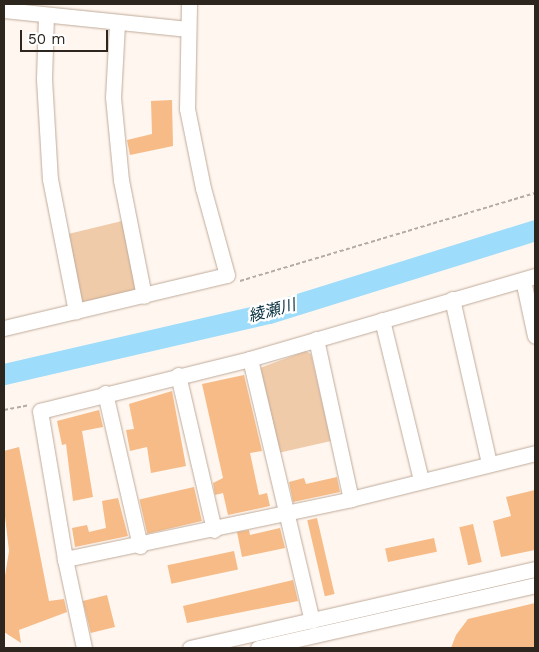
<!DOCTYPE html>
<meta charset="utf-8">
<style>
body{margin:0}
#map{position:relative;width:539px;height:652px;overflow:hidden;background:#fff6ef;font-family:"Work Sans","Noto Sans JP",sans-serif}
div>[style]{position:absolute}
.green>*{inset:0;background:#f0cbaa}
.river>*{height:21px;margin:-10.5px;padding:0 10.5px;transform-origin:10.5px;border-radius:10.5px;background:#9ddcfa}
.building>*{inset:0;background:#f6bb86;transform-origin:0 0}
.path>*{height:2px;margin-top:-1px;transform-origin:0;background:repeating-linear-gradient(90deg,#b4aba4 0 4px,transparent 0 6.5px)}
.roads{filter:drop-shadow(0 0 1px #bfab9a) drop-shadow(0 0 1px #bfab9a)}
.minor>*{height:15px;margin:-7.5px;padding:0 7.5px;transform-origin:7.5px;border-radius:7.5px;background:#fff}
span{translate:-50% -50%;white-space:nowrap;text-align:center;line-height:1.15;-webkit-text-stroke:4.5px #fff;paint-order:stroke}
.water-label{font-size:16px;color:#082f3f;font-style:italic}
.frame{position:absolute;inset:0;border:5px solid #2d261f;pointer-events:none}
.scale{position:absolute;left:20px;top:30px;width:88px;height:22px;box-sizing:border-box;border:2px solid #2d261f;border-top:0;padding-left:6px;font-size:15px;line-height:18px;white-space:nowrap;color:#2d261f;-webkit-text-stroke:4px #fff;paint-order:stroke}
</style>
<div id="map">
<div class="green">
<i style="clip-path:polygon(122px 221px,137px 289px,134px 294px,80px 302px,64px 235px)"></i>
<i style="clip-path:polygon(306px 351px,311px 354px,331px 441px,278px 453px,257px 369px)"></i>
</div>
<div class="river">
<i style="left:4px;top:374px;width:272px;rotate:-13deg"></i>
<i style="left:269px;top:313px;width:279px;rotate:-17.3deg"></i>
</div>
<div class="building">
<i style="clip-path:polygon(172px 100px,173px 146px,130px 155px,127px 140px,152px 134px,151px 101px)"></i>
<i style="clip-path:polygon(244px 375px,262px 451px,250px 453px,259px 495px,267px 493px,270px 506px,228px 515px,223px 493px,215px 495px,213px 483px,223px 478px,202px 384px)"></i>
<i style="clip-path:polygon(172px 391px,186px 466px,151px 473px,147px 447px,130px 451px,126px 430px,134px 429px,129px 404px)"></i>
<i style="clip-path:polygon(99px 410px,103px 427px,82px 431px,93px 497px,73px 501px,66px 444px,62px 445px,57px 421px)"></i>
<i style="clip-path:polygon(19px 447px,49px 601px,64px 599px,67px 612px,19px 630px,21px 643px,4px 632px,4px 582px,9px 551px,4px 508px,4px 451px)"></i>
<i style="clip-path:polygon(337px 477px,340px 492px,293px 502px,289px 482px,304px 478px,306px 484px)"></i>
<i style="left:194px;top:487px;width:35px;height:56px;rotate:77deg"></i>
<i style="clip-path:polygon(535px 490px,535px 550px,501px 557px,493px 521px,511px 516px,506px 497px)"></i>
<i style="clip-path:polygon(118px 498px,128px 536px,75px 547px,72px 528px,87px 525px,89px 532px,106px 528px,102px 501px)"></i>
<i style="left:317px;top:518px;width:78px;height:10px;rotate:77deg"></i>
<i style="left:473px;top:524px;width:39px;height:14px;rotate:77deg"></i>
<i style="clip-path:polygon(280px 528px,285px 548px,242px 557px,237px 532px,249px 530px,250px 535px)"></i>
<i style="left:434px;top:538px;width:14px;height:50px;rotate:78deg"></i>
<i style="left:234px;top:551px;width:19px;height:68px;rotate:78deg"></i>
<i style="clip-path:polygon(293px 580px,298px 601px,187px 623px,183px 606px)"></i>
<i style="left:107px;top:595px;width:33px;height:25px;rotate:76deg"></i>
<i style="clip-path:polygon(535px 603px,535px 648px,451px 648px,456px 635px,468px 619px)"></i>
</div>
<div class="path">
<i style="left:240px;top:281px;width:308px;rotate:-16.6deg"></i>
<i style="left:4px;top:410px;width:25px;rotate:-11deg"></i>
</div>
<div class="roads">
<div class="minor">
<i style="left:4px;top:10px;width:185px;rotate:5.9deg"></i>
<i style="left:46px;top:15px;width:64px;rotate:91.8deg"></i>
<i style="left:44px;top:79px;width:100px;rotate:86.6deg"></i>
<i style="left:50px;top:179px;width:135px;rotate:78.9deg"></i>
<i style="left:117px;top:24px;width:73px;rotate:93.1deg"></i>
<i style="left:113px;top:97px;width:83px;rotate:84.5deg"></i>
<i style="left:121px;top:180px;width:118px;rotate:78.8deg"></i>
<i style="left:535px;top:276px;width:297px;rotate:163.8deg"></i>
<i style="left:250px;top:359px;width:216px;rotate:166.1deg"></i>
<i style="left:40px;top:411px;width:150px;rotate:80.4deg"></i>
<i style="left:65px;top:559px;width:292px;rotate:-11.8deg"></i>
<i style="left:351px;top:499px;width:190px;rotate:-14deg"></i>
<i style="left:523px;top:280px;width:57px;rotate:77.9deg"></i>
<i style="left:452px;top:299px;width:168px;rotate:77.3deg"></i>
<i style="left:382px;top:320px;width:165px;rotate:76.3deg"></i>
<i style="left:4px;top:328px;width:229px;rotate:-13.4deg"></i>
<i style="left:227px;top:275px;width:90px;rotate:-105.4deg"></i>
<i style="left:203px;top:188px;width:81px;rotate:-101.4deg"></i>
<i style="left:187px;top:109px;width:105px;rotate:-88.9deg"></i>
<i style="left:316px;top:339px;width:164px;rotate:77.7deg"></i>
<i style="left:250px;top:359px;width:269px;rotate:76.7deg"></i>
<i style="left:178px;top:375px;width:159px;rotate:76.9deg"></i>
<i style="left:105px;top:393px;width:157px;rotate:77.1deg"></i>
<i style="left:65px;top:559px;width:91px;rotate:77.9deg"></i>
<i style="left:190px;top:648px;width:354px;rotate:-12.9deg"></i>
<i style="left:258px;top:648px;width:284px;rotate:-12.8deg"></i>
</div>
</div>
<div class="water-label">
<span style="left:272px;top:311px;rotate:-15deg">綾瀬川</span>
</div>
<div class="frame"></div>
<div class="scale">50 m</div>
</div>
